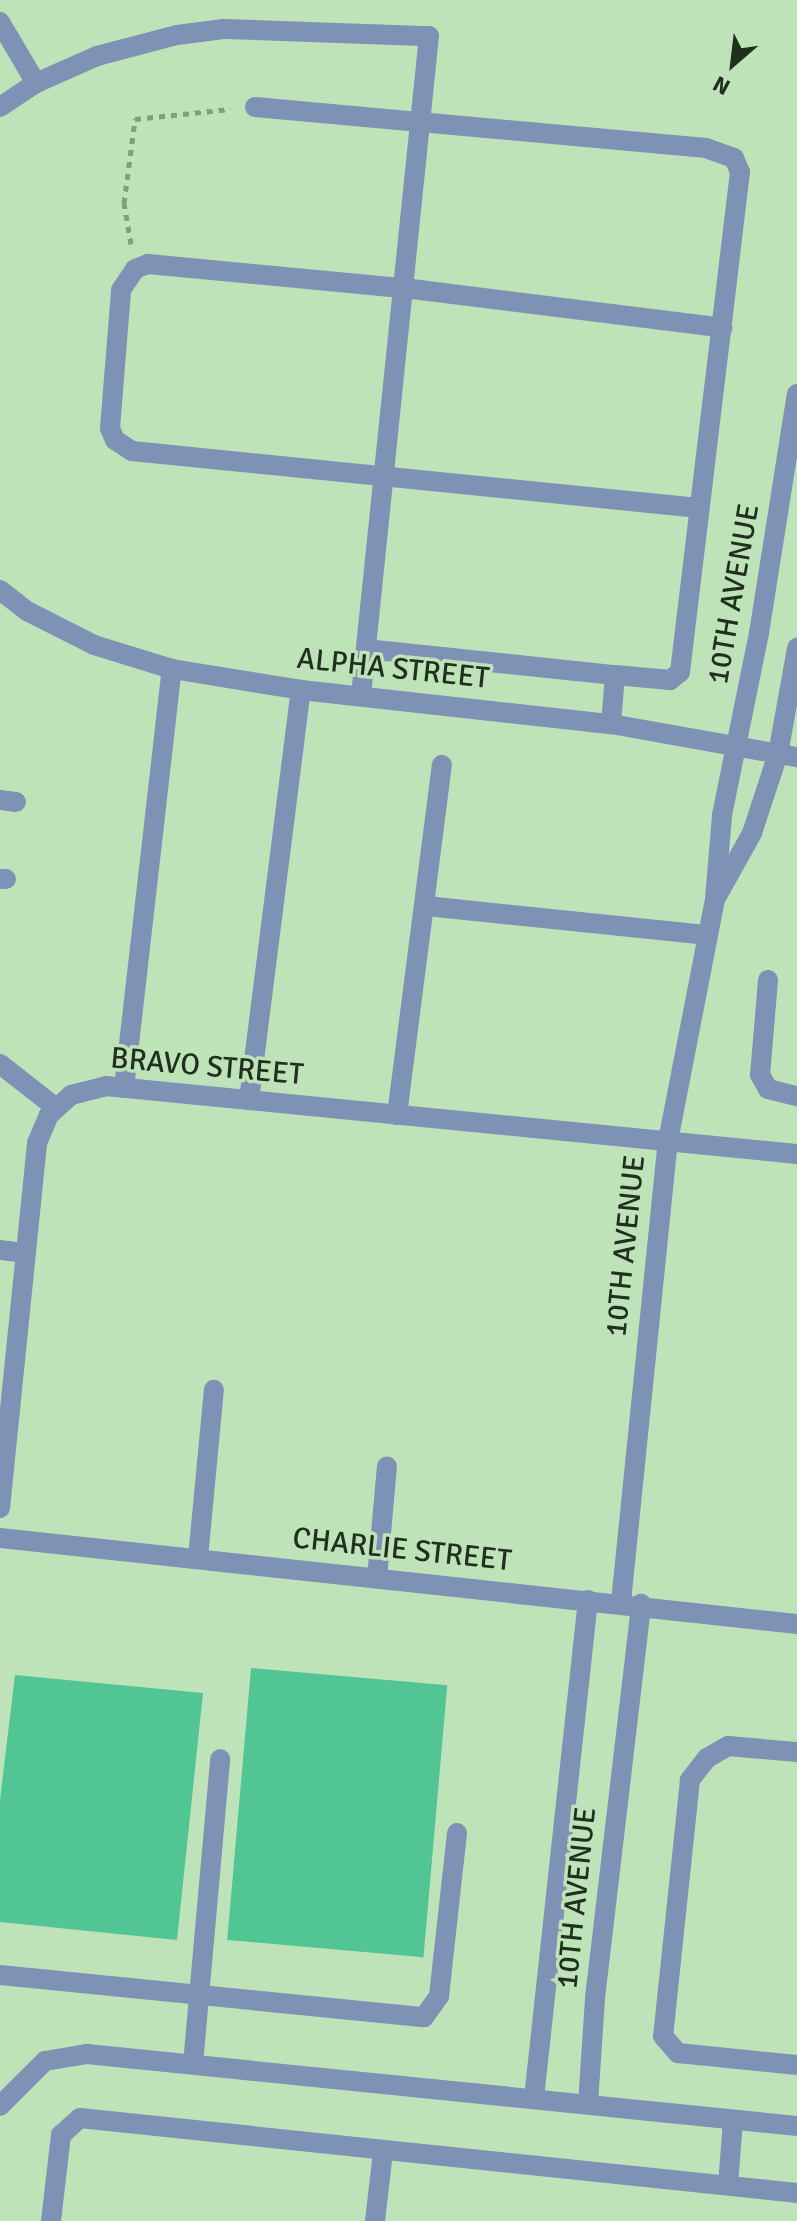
<!DOCTYPE html>
<style>
body{margin:0}
#map{position:relative;width:797px;height:2221px;overflow:hidden;background:#bee3b9;font-family:Signika,sans-serif}
div>[style]{position:absolute}
.building>*{inset:0;background:#51c593;transform-origin:0 0}
.path>*{height:5px;margin-top:-2.5px;transform-origin:0;background:repeating-linear-gradient(90deg,#819e7e 0 6px,transparent 0 12px)}
.minor>*{height:20px;margin:-10px;padding:0 10px;transform-origin:10px;border-radius:10px;background:#7e92b5}
span{translate:-50% -50%;white-space:nowrap;text-align:center;line-height:1.15;-webkit-text-stroke:7px #bee3b9;paint-order:stroke}
.street-label{font-size:30px;color:#212f1f}
.north{position:absolute;left:693px;top:24px;width:80px;height:80px;-webkit-text-stroke:6px #bee3b9;paint-order:stroke;rotate:208deg;font-size:22px;font-weight:700;line-height:32px;text-align:center;color:#212f1f}
.north::after{content:'';display:block;margin:auto;width:28px;height:36px;background:#212f1f;clip-path:polygon(50% 0,100% 100%,50% 72%,0 100%)}
</style>
<div id="map">
<div class="building">
<i style="left:251px;top:1668px;width:197px;height:273px;rotate:5deg"></i>
<i style="clip-path:polygon(15px 1675px,203px 1693px,177px 1940px,0 1922px,0 1800px)"></i>
</div>
<div class="path">
<i style="left:131px;top:244px;width:42px;rotate:-99.7deg"></i>
<i style="left:124px;top:203px;width:85px;rotate:-82.5deg"></i>
<i style="left:135px;top:119px;width:96px;rotate:-6deg"></i>
</div>
<div class="minor">
<i style="left:0;top:22px;width:71px;rotate:59.5deg"></i>
<i style="left:0;top:107px;width:43px;rotate:-33.7deg"></i>
<i style="left:36px;top:83px;width:67px;rotate:-23.9deg"></i>
<i style="left:97px;top:56px;width:83px;rotate:-14.7deg"></i>
<i style="left:177px;top:35px;width:47px;rotate:-7.3deg"></i>
<i style="left:224px;top:29px;width:205px;rotate:2deg"></i>
<i style="left:429px;top:36px;width:662px;rotate:95.89deg"></i>
<i style="left:255px;top:107px;width:453px;rotate:5.2deg"></i>
<i style="left:706px;top:148px;width:30px;rotate:20deg"></i>
<i style="left:734px;top:158px;width:15px;rotate:67deg"></i>
<i style="left:740px;top:172px;width:504px;rotate:96.84deg"></i>
<i style="left:680px;top:672px;width:13px;rotate:141deg"></i>
<i style="left:670px;top:680px;width:55px;rotate:-174.8deg"></i>
<i style="left:699px;top:508px;width:570px;rotate:-174.26deg"></i>
<i style="left:132px;top:451px;width:20px;rotate:-147deg"></i>
<i style="left:115px;top:440px;width:13px;rotate:-113deg"></i>
<i style="left:110px;top:428px;width:138px;rotate:-85.4deg"></i>
<i style="left:121px;top:290px;width:25px;rotate:-56deg"></i>
<i style="left:135px;top:269px;width:14px;rotate:-21deg"></i>
<i style="left:148px;top:264px;width:257px;rotate:5.4deg"></i>
<i style="left:404px;top:288px;width:321px;rotate:7.1deg"></i>
<i style="left:0;top:590px;width:34px;rotate:38deg"></i>
<i style="left:27px;top:611px;width:75px;rotate:26.9deg"></i>
<i style="left:94px;top:645px;width:82px;rotate:17.1deg"></i>
<i style="left:172px;top:669px;width:131px;rotate:9.2deg"></i>
<i style="left:301px;top:690px;width:312px;rotate:6.3deg"></i>
<i style="left:611px;top:724px;width:189px;rotate:10.1deg"></i>
<i style="left:366px;top:649px;width:250px;rotate:6deg"></i>
<i style="left:615px;top:675px;width:49px;rotate:94.7deg"></i>
<i style="left:0;top:800px;width:16px;rotate:7deg"></i>
<i style="left:0;top:879px;width:6px"></i>
<i style="left:717px;top:896px;width:72px;rotate:-60.9deg"></i>
<i style="left:752px;top:833px;width:83px;rotate:-71.8deg"></i>
<i style="left:778px;top:754px;width:108px;rotate:-79.8deg"></i>
<i style="left:426px;top:906px;width:281px;rotate:5.9deg"></i>
<i style="left:768px;top:980px;width:95px;rotate:94.8deg"></i>
<i style="left:760px;top:1075px;width:16px;rotate:60deg"></i>
<i style="left:768px;top:1089px;width:30px;rotate:14deg"></i>
<i style="left:0;top:1064px;width:70px;rotate:38deg"></i>
<i style="left:124px;top:1088px;width:422px;rotate:-83.5deg"></i>
<i style="left:249px;top:1100px;width:413px;rotate:-82.8deg"></i>
<i style="left:397px;top:1115px;width:353px;rotate:-82.7deg"></i>
<i style="left:0;top:1250px;width:26px;rotate:7deg"></i>
<i style="left:0;top:1508px;width:367px;rotate:-84.2deg"></i>
<i style="left:37px;top:1143px;width:30px;rotate:-67deg"></i>
<i style="left:49px;top:1115px;width:30px;rotate:-42deg"></i>
<i style="left:71px;top:1095px;width:36px;rotate:-14deg"></i>
<i style="left:106px;top:1086px;width:694px;rotate:5.62deg"></i>
<i style="left:0;top:1538px;width:802px;rotate:6.16deg"></i>
<i style="left:198px;top:1558px;width:169px;rotate:-84.6deg"></i>
<i style="left:377px;top:1578px;width:112px;rotate:-84.9deg"></i>
<i style="left:621px;top:1602px;width:463px;rotate:-84.2deg"></i>
<i style="left:668px;top:1141px;width:247px;rotate:-79deg"></i>
<i style="left:715px;top:899px;width:84px;rotate:-85.2deg"></i>
<i style="left:722px;top:815px;width:186px;rotate:-78.5deg"></i>
<i style="left:759px;top:633px;width:242px;rotate:-81deg"></i>
<i style="left:797px;top:1752px;width:69px;rotate:-175deg"></i>
<i style="left:728px;top:1746px;width:24px;rotate:150deg"></i>
<i style="left:707px;top:1758px;width:28px;rotate:128deg"></i>
<i style="left:690px;top:1780px;width:257px;rotate:96deg"></i>
<i style="left:663px;top:2036px;width:23px;rotate:49deg"></i>
<i style="left:678px;top:2053px;width:120px;rotate:5.8deg"></i>
<i style="left:0;top:1975px;width:426px;rotate:5.7deg"></i>
<i style="left:424px;top:2017px;width:26px;rotate:-54deg"></i>
<i style="left:439px;top:1996px;width:164px;rotate:-83.7deg"></i>
<i style="left:193px;top:2064px;width:306px;rotate:-84.9deg"></i>
<i style="left:534px;top:2098px;width:501px;rotate:-83.81deg"></i>
<i style="left:588px;top:2104px;width:106px;rotate:-86.2deg"></i>
<i style="left:595px;top:1998px;width:397px;rotate:-83.3deg"></i>
<i style="left:0;top:2106px;width:64px;rotate:-45deg"></i>
<i style="left:45px;top:2061px;width:43px;rotate:-9.5deg"></i>
<i style="left:87px;top:2054px;width:714px;rotate:5.79deg"></i>
<i style="left:728px;top:2185px;width:65px;rotate:-85.6deg"></i>
<i style="left:51px;top:2221px;width:87px;rotate:-83.4deg"></i>
<i style="left:61px;top:2135px;width:25px;rotate:-42deg"></i>
<i style="left:80px;top:2118px;width:721px;rotate:5.97deg"></i>
<i style="left:375px;top:2221px;width:69px;rotate:-83.4deg"></i>
</div>
<div class="street-label">
<span style="left:734px;top:594px;rotate:-80deg">10TH AVENUE</span>
<span style="left:393px;top:669px;rotate:6deg">ALPHA STREET</span>
<span style="left:207px;top:1067px;rotate:5deg">BRAVO STREET</span>
<span style="left:626px;top:1246px;rotate:-84deg">10TH AVENUE</span>
<span style="left:402px;top:1550px;rotate:6deg">CHARLIE STREET</span>
<span style="left:577px;top:1898px;rotate:-84deg">10TH AVENUE</span>
</div>
<div class="north">N</div>
</div>
